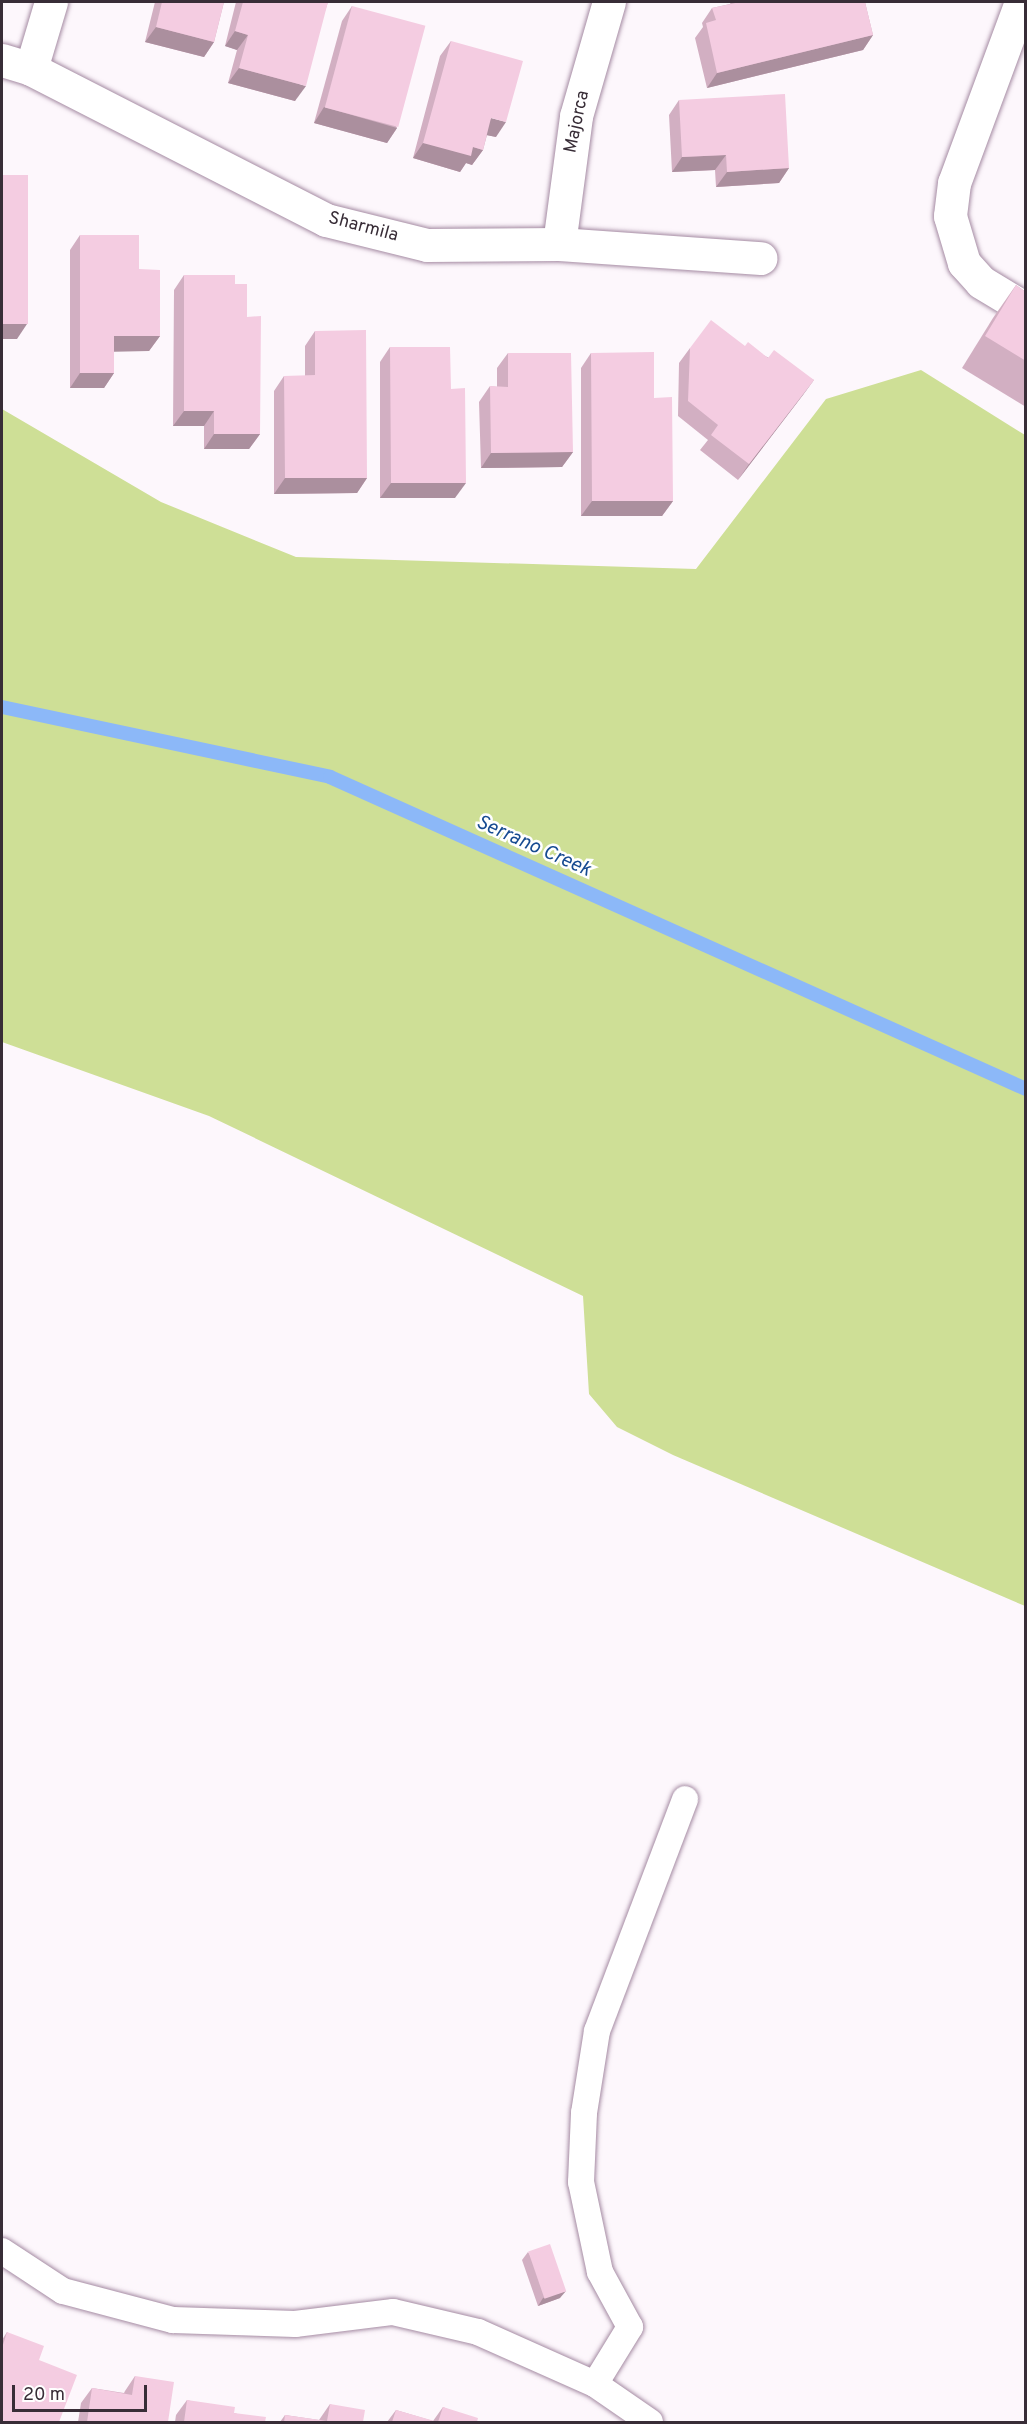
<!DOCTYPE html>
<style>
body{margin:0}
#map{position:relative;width:1027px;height:2424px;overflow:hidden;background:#fdf7fc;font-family:Overpass,sans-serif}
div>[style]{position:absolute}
.green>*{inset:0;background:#cedf96}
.stream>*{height:14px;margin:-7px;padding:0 7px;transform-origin:7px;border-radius:7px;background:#8cb8f8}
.roads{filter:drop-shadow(0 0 2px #a58ba3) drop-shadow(0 0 2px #a58ba3)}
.service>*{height:26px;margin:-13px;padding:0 13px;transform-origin:13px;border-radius:13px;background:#fff}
.minor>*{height:33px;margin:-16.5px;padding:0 16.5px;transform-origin:16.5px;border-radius:16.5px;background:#fff}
.wall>*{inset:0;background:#d2afc2}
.shaded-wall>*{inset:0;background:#ab8f9e}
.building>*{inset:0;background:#f4cce1;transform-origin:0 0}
span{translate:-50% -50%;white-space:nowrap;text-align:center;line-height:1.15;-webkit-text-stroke:5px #fff;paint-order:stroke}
.street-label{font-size:18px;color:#382d37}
.water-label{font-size:20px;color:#174b91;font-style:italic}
.frame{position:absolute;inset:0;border:3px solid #382d37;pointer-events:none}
.scale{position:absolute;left:12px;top:2385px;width:135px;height:27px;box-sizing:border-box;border:3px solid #382d37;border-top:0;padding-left:8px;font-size:18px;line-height:21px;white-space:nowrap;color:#382d37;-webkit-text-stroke:4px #fff;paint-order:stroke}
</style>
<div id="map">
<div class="green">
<i style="clip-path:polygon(921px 370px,1025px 435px,1025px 1606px,673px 1455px,617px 1427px,589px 1394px,583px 1296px,209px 1116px,2px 1042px,2px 409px,161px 502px,296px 557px,696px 569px,826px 399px)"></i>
</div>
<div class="stream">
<i style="left:2px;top:707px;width:335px;rotate:12deg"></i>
<i style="left:330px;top:777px;width:763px;rotate:24.15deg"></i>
</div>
<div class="roads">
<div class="service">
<i style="left:2px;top:2251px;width:73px;rotate:33.3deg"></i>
<i style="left:63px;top:2291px;width:114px;rotate:14.8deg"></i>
<i style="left:173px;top:2320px;width:122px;rotate:1.9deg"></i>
<i style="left:295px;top:2324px;width:99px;rotate:-7deg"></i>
<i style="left:393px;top:2312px;width:87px;rotate:13.2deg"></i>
<i style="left:478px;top:2332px;width:128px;rotate:24deg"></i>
<i style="left:650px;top:2422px;width:67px;rotate:-145.4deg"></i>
<i style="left:595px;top:2384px;width:67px;rotate:-58.4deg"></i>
<i style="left:630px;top:2327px;width:63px;rotate:-118.6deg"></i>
<i style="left:600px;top:2272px;width:92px;rotate:-101.9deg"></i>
<i style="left:581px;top:2182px;width:69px;rotate:-87.5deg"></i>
<i style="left:584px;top:2113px;width:83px;rotate:-81deg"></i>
<i style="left:597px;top:2031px;width:248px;rotate:-69.2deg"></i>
</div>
<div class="minor">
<i style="left:1021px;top:2px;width:193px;rotate:110.3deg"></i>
<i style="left:954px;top:183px;width:33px;rotate:97deg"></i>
<i style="left:950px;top:216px;width:49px;rotate:73.4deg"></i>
<i style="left:964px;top:263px;width:25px;rotate:48deg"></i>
<i style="left:981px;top:282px;width:52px;rotate:31deg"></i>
<i style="left:2px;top:60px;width:30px;rotate:17deg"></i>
<i style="left:31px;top:69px;width:331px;rotate:27.1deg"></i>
<i style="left:326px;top:220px;width:104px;rotate:13.9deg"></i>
<i style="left:427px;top:245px;width:132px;rotate:-0.4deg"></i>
<i style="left:559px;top:244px;width:202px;rotate:4deg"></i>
<i style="left:31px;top:69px;width:70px;rotate:-73.4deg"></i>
<i style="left:559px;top:244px;width:129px;rotate:-82.4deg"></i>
<i style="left:576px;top:116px;width:119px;rotate:-73.9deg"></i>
</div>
</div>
<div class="wall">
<i style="clip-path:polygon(155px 2px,224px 2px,214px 42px,204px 57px,145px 42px)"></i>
<i style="clip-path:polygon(236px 2px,328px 2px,295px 101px,228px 83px,237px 50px,225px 46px)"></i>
<i style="clip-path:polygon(731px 2px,865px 2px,873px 35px,863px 50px,707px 88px,695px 38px,703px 27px,702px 23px,712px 8px,730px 4px)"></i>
<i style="clip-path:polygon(352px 6px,397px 128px,387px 143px,314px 123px,342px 21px)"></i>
<i style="clip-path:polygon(451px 41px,496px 137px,487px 135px,483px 150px,472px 165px,466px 163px,460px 172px,413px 158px,440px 56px)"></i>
<i style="clip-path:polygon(679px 100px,789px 168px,779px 183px,716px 187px,715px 170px,672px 172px,669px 115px)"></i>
<i style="clip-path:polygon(80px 235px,139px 269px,160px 336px,149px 351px,114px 351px,114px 373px,104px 388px,70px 388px,70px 250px)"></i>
<i style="clip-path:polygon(184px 275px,235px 284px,247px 317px,260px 434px,249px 449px,204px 449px,204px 426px,173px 426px,174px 290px)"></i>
<i style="clip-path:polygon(1016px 285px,1026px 292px,1026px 407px,962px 368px,993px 318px)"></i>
<i style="clip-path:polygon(315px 331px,367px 478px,357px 493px,274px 494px,274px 391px,284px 376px,305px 376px,305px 346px)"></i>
<i style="clip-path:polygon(745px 346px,814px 380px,738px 480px,700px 450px,708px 440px,678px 416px,679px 363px,690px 348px)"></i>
<i style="clip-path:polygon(390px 347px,451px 389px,455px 498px,380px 498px,380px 362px)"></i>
<i style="clip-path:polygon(508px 353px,573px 452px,562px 467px,481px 468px,479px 402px,490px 386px,497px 387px,497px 368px)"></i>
<i style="clip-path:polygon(591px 353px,654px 398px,673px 501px,662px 516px,581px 516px,581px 368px)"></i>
<i style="clip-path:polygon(528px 2252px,560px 2298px,538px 2306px,522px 2260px)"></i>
<i style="clip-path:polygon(7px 2332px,39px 2360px,2px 2422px,2px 2340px)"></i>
<i style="clip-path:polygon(135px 2376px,168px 2422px,78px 2422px,81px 2403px,92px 2388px,124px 2393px,125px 2391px)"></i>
<i style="clip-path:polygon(187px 2400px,234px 2413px,265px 2422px,175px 2422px,176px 2415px)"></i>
<i style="clip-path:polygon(330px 2404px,363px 2422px,280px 2422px,285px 2415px,319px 2420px)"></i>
<i style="clip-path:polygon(443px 2407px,477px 2422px,387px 2422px,396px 2410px,433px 2421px)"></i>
</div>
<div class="shaded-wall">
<i style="clip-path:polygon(156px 27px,214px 42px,204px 57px,145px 42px)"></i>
<i style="clip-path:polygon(235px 31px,248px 35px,237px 50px,225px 46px)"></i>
<i style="clip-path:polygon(873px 35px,863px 50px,707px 88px,717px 73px)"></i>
<i style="clip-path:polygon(239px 68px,306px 86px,295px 101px,228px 83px)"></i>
<i style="clip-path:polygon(324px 107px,397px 128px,387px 143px,314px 123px)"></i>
<i style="clip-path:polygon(491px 118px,506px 122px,496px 137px,481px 134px)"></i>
<i style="clip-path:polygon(423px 143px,473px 147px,483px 150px,472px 165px,466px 163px,460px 172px,413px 158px)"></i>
<i style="clip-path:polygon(726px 155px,715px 170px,672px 172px,682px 157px)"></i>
<i style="clip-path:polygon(789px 168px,779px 183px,716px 187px,727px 172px)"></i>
<i style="clip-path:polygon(2px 324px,27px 324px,17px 339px,2px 339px)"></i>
<i style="clip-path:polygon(114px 336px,160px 336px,149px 351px,103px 352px)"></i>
<i style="clip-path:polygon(80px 373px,114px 373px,104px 388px,70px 388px)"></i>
<i style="clip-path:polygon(814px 380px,803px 395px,738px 480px,749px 464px)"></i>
<i style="clip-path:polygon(184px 411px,214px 411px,204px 426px,173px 426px)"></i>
<i style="clip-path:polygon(214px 434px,260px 434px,249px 449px,204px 449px)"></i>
<i style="clip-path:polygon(573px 452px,562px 467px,481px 468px,491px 453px)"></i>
<i style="clip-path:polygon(285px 478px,367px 478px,357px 493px,274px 494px)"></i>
<i style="clip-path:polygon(391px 483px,466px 483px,455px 498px,380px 498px)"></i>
<i style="clip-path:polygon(592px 501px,673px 501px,662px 516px,581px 516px)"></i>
<i style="clip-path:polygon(566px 2291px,560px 2298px,538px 2306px,543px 2298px)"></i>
</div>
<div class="building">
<i style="clip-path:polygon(162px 2px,224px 2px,214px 42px,156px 27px)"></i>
<i style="clip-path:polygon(243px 2px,328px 2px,306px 86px,239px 68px,248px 35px,235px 31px)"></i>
<i style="clip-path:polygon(740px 2px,865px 2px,873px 35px,717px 73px,706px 23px,716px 20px,712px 8px)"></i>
<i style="left:352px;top:6px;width:76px;height:105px;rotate:15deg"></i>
<i style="clip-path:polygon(451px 41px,523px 61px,506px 122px,491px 118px,483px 150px,473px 147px,471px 156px,423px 143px)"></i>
<i style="clip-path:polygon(785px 94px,789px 168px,727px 172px,726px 155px,682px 157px,679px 100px)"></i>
<i style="left:2px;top:175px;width:26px;height:149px"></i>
<i style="clip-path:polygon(80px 235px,139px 235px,139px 269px,160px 270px,160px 336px,114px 336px,114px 373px,80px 373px)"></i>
<i style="clip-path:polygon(184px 275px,235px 275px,235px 284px,247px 284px,247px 317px,261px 316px,260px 434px,214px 434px,214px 411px,184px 411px)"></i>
<i style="clip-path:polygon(1016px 285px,1026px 292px,1026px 361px,985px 336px)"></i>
<i style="clip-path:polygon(711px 320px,745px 346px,748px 342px,768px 358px,774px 350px,814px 380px,749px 464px,711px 435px,718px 425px,688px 401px,690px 348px)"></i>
<i style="clip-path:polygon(366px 330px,367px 478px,285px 478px,284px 376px,315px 375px,315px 331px)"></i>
<i style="clip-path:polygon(390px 347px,450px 347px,451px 389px,465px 388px,466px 483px,391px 483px)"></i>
<i style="clip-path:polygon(654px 352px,654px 398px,672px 397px,673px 501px,592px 501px,591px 353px)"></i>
<i style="clip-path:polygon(508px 353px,571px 353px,573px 452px,491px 453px,490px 386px,508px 387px)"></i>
<i style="left:550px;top:2244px;width:50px;height:23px;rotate:71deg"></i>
<i style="clip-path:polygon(7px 2332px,44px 2346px,39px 2360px,77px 2375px,59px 2422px,2px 2422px,2px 2348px)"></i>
<i style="clip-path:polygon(135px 2376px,174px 2382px,168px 2422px,87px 2422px,92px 2388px,132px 2395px)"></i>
<i style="clip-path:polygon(187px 2400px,235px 2407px,234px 2413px,266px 2417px,265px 2422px,184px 2422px)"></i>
<i style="clip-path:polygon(330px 2404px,365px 2410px,363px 2422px,284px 2422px,285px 2415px,327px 2421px)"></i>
<i style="clip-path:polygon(443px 2407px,478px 2418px,477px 2422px,392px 2422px,396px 2410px,438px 2422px)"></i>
</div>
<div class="street-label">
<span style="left:578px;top:122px;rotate:-78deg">Majorca</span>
<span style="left:363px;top:228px;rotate:15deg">Sharmila</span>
</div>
<div class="water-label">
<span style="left:533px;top:847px;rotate:24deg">Serrano Creek</span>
</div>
<div class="frame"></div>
<div class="scale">20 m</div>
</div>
